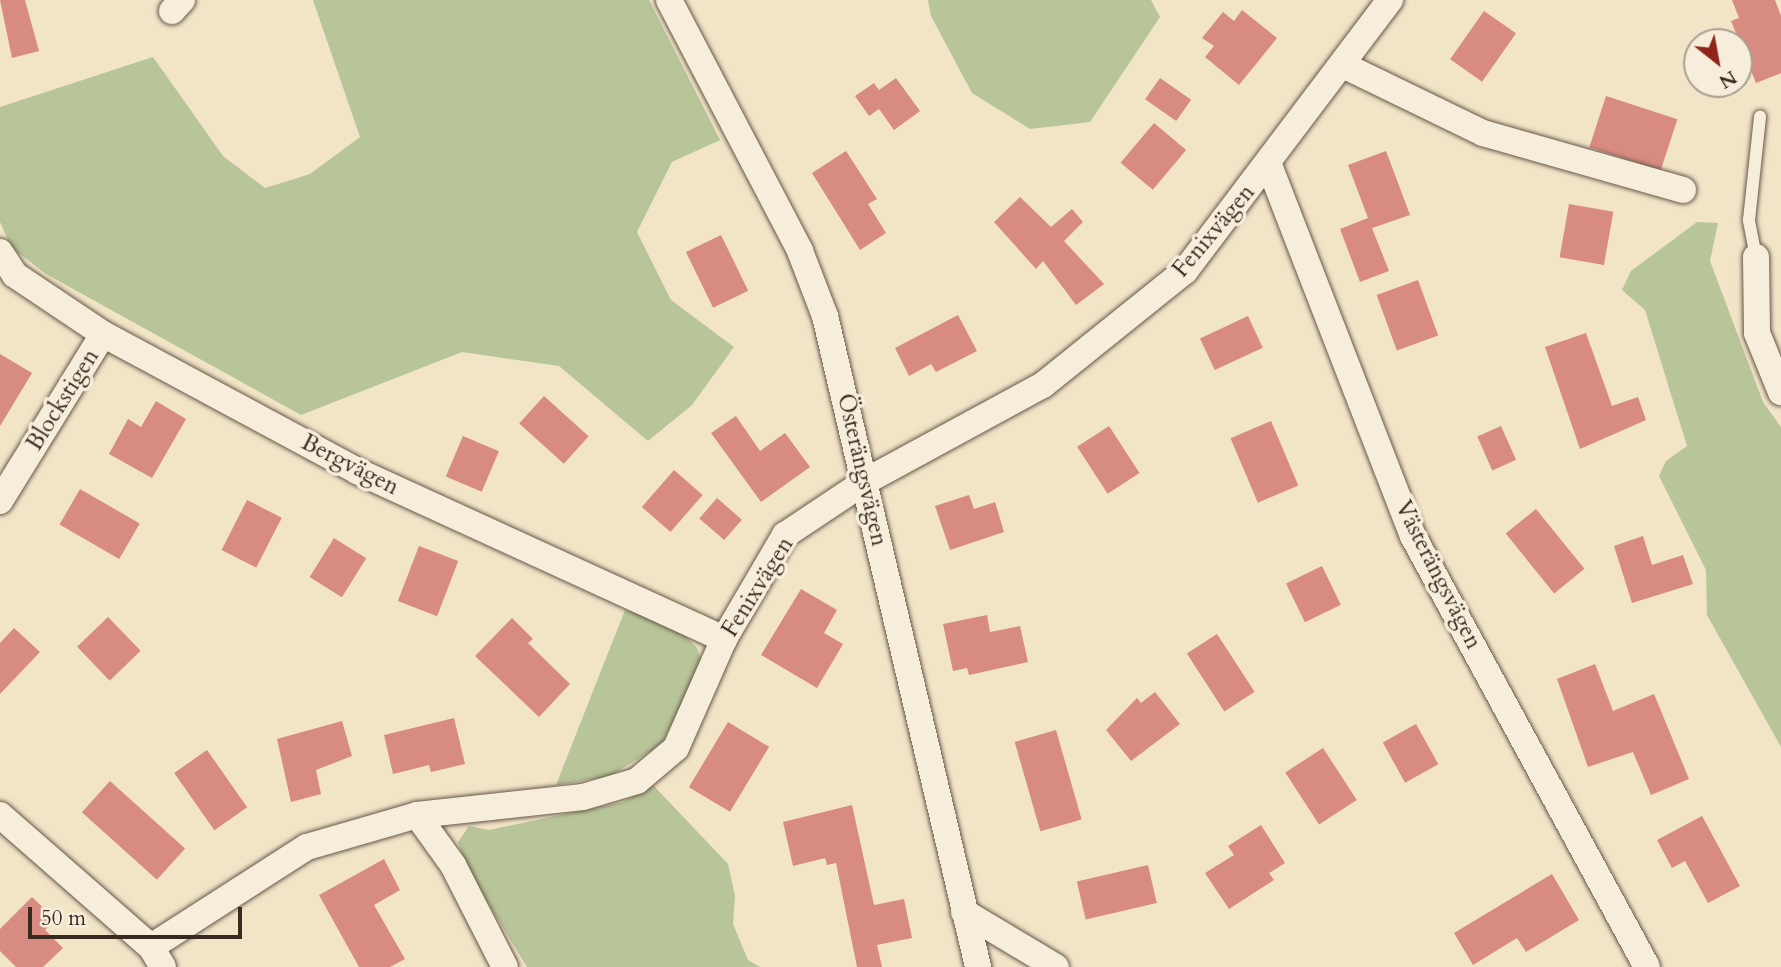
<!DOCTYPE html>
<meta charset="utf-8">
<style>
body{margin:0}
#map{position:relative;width:1781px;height:967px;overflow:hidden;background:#f2e4c7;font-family:Cardo,serif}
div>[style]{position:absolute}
.green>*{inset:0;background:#b8c598}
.building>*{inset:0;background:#d78b81;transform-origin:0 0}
.roads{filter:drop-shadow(0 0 2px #66584a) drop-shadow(0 0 2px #66584a)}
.lane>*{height:12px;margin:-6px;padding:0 6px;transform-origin:6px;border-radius:6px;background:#f7eddb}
.street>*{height:26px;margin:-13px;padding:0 13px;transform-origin:13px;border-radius:13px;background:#f7eddb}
span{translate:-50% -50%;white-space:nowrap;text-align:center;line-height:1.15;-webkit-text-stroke:7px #f7eddb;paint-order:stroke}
.street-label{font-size:23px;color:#382a21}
.north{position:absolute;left:1683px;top:28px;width:70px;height:70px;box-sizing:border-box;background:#f7eddb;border:2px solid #ab9f91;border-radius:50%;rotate:149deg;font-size:19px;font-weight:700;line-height:28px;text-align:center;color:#382a21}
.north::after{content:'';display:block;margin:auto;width:24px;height:32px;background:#8f2418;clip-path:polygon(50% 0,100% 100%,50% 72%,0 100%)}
.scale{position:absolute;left:28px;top:907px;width:214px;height:32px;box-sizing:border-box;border:4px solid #382a21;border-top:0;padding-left:9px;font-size:21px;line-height:24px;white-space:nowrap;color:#382a21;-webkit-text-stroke:5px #f7eddb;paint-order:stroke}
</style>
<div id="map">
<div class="green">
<i style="clip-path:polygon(313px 0,649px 0,720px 140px,672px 162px,637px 232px,671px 300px,734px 347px,692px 405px,648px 441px,559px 366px,462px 352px,301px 415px,46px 274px,11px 247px,0 222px,0 107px,153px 57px,223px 156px,265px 188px,310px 174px,360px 137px)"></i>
<i style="clip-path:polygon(928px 0,1151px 0,1160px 17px,1090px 122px,1030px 129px,972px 93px,931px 16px)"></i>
<i style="clip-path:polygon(1697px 222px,1718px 223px,1710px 261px,1763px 402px,1781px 427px,1781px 747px,1707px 615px,1706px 570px,1659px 476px,1666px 461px,1687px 446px,1645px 310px,1622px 290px,1631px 271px)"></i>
<i style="clip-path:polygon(625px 610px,677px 627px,697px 648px,702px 661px,662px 744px,610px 776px,556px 785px)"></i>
<i style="clip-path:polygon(653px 785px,728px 864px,735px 896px,733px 924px,748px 960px,760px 967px,527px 967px,466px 867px,458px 842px,469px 826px,489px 830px,623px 802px)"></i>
</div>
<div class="building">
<i style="clip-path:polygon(0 0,25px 0,39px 51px,12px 58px)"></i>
<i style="clip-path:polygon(1732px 0,1775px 0,1781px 16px,1781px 73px,1756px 83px,1731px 21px,1739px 18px)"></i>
<i style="clip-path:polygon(1242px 10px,1277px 38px,1239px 85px,1205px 57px,1214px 46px,1202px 38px,1223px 12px,1234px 21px)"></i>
<i style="left:1484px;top:11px;width:39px;height:59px;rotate:35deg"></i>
<i style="clip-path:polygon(896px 78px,920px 111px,894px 130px,879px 109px,869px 116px,855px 96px,874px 83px,879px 90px)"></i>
<i style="left:1160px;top:78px;width:38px;height:26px;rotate:35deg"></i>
<i style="left:1606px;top:96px;width:75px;height:54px;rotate:18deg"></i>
<i style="left:1154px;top:123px;width:42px;height:52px;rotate:40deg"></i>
<i style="clip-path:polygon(846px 151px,877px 199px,868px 204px,886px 233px,860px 250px,812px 173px)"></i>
<i style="clip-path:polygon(1386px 151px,1410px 215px,1372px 228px,1389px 271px,1360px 282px,1340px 229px,1368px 218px,1348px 165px)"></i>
<i style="clip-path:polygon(1020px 197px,1051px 227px,1072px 209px,1083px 222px,1064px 241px,1104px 284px,1076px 305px,1043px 261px,1036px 269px,994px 222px)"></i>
<i style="left:1569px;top:204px;width:45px;height:54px;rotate:10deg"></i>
<i style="left:721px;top:235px;width:62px;height:39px;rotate:64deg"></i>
<i style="left:1418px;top:280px;width:59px;height:44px;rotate:70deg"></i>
<i style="clip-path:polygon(958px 315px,977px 351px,936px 372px,931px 364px,909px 376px,895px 348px)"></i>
<i style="left:1248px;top:316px;width:35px;height:53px;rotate:65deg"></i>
<i style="clip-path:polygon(1586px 333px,1612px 406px,1638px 397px,1646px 420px,1580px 449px,1545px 347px)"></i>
<i style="clip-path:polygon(0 354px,32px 373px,0 426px)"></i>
<i style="left:544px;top:396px;width:60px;height:37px;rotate:42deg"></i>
<i style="clip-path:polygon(156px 401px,186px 419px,152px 478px,109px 454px,128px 419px,141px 427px)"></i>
<i style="clip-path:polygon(736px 416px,760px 451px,785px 433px,810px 467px,761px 502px,711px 433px)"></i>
<i style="left:1271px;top:421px;width:70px;height:44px;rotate:67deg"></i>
<i style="left:1109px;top:426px;width:56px;height:38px;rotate:57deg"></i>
<i style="left:1501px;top:426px;width:37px;height:26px;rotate:66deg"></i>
<i style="left:463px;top:436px;width:39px;height:44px;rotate:23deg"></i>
<i style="left:674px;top:470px;width:38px;height:49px;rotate:41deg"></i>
<i style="left:80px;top:489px;width:69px;height:41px;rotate:30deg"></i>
<i style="clip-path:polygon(969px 495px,974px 509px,995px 502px,1004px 532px,950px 550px,935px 506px)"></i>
<i style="left:717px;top:498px;width:33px;height:27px;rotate:41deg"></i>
<i style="left:247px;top:500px;width:39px;height:56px;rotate:27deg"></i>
<i style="left:1536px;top:509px;width:77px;height:39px;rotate:51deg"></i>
<i style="clip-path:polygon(1643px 536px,1652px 565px,1683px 555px,1693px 584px,1632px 603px,1614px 546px)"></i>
<i style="left:334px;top:538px;width:38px;height:46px;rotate:32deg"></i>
<i style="left:419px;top:546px;width:42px;height:59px;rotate:21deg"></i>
<i style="left:1322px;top:566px;width:43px;height:40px;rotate:64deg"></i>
<i style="clip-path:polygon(801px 589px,837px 610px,824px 633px,843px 644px,817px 688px,761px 655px)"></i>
<i style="clip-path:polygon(987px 615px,990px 632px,1020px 626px,1028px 662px,969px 675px,967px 668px,953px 671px,943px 624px)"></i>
<i style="left:108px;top:617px;width:47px;height:43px;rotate:46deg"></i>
<i style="clip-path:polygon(512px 618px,533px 639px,528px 643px,570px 684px,539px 717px,475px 656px)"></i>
<i style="clip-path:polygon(14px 628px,40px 652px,0 694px,0 643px)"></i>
<i style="left:1217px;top:634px;width:69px;height:36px;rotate:57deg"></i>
<i style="clip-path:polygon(1595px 664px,1613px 711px,1654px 694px,1689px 779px,1651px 795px,1633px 752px,1588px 767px,1557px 679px)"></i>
<i style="clip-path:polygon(1155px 692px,1180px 724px,1131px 761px,1106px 730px,1137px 698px,1141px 703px)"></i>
<i style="clip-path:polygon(454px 718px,465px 764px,431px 772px,429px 765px,393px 774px,384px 735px)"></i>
<i style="clip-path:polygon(342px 721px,352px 756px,316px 770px,321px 794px,291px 802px,277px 739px)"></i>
<i style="left:728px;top:722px;width:48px;height:76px;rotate:31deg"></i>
<i style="left:1416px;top:724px;width:46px;height:38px;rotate:61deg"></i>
<i style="left:1056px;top:730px;width:93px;height:43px;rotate:74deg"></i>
<i style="left:1323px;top:748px;width:62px;height:45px;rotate:57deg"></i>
<i style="left:207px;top:750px;width:70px;height:40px;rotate:55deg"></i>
<i style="left:110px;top:781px;width:101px;height:42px;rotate:42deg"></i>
<i style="clip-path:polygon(852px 805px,874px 905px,904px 899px,912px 938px,877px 945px,882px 967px,857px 967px,836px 863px,827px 865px,825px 858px,793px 866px,783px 822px)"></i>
<i style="clip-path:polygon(1702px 816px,1740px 886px,1708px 903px,1685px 861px,1672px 868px,1657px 840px)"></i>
<i style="clip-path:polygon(1261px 825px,1285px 863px,1269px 873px,1274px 880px,1229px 909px,1205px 873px,1234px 855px,1228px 846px)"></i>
<i style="clip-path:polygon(384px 859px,400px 890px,374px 905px,405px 959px,390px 967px,359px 967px,319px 895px)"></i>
<i style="left:1148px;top:865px;width:39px;height:73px;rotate:77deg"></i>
<i style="clip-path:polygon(1552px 874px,1579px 920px,1526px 952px,1517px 938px,1473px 965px,1454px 933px)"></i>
<i style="clip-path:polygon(32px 897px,55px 919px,45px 930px,63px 948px,43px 967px,16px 967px,0 951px,0 929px)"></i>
</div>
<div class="roads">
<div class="lane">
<i style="left:1756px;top:257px;width:38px;rotate:-101deg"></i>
<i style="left:1749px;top:220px;width:104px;rotate:-83.9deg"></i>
</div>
<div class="street">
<i style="left:669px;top:0;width:283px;rotate:62.4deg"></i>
<i style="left:800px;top:251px;width:70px;rotate:69deg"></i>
<i style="left:825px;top:316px;width:669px;rotate:76.77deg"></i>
<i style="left:172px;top:11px;width:15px;rotate:-48deg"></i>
<i style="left:1343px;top:65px;width:156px;rotate:25.9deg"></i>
<i style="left:1483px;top:133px;width:208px;rotate:15.9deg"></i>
<i style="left:1269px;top:165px;width:398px;rotate:68.8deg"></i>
<i style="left:1413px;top:536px;width:490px;rotate:61.5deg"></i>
<i style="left:0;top:252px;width:27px;rotate:57deg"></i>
<i style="left:15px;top:275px;width:106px;rotate:33.8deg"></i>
<i style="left:103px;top:334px;width:289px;rotate:28.3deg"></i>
<i style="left:357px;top:471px;width:404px;rotate:24.6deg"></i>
<i style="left:1756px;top:257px;width:76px;rotate:89.2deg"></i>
<i style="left:1757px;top:333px;width:64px;rotate:67.9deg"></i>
<i style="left:0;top:501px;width:196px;rotate:-58.3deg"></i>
<i style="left:0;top:815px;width:201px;rotate:41.2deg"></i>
<i style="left:151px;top:947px;width:23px;rotate:59deg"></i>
<i style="left:417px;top:815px;width:62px;rotate:54.2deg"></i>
<i style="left:453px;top:865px;width:114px;rotate:63deg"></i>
<i style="left:964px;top:912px;width:107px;rotate:30.9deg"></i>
<i style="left:151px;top:947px;width:185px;rotate:-32.7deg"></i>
<i style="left:307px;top:847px;width:115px;rotate:-16.2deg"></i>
<i style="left:417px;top:815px;width:167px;rotate:-6.2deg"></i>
<i style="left:583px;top:797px;width:56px;rotate:-16.5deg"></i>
<i style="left:637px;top:781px;width:51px;rotate:-40.2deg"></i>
<i style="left:676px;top:748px;width:119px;rotate:-66.2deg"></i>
<i style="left:724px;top:639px;width:121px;rotate:-59.6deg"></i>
<i style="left:785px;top:535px;width:97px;rotate:-33.7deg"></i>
<i style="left:866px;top:481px;width:201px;rotate:-28.5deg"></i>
<i style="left:1043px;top:385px;width:182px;rotate:-38.8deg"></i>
<i style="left:1185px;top:271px;width:340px;rotate:-52.9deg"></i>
</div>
</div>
<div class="street-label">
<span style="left:1214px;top:231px;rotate:-50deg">Fenixvägen</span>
<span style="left:63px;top:400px;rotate:-58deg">Blockstigen</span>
<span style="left:350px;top:465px;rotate:27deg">Bergvägen</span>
<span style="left:862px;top:470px;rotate:77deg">Österängsvägen</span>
<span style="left:1438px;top:575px;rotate:63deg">Västerängsvägen</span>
<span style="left:758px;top:587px;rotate:-58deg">Fenixvägen</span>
</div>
<div class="north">N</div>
<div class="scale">50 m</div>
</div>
